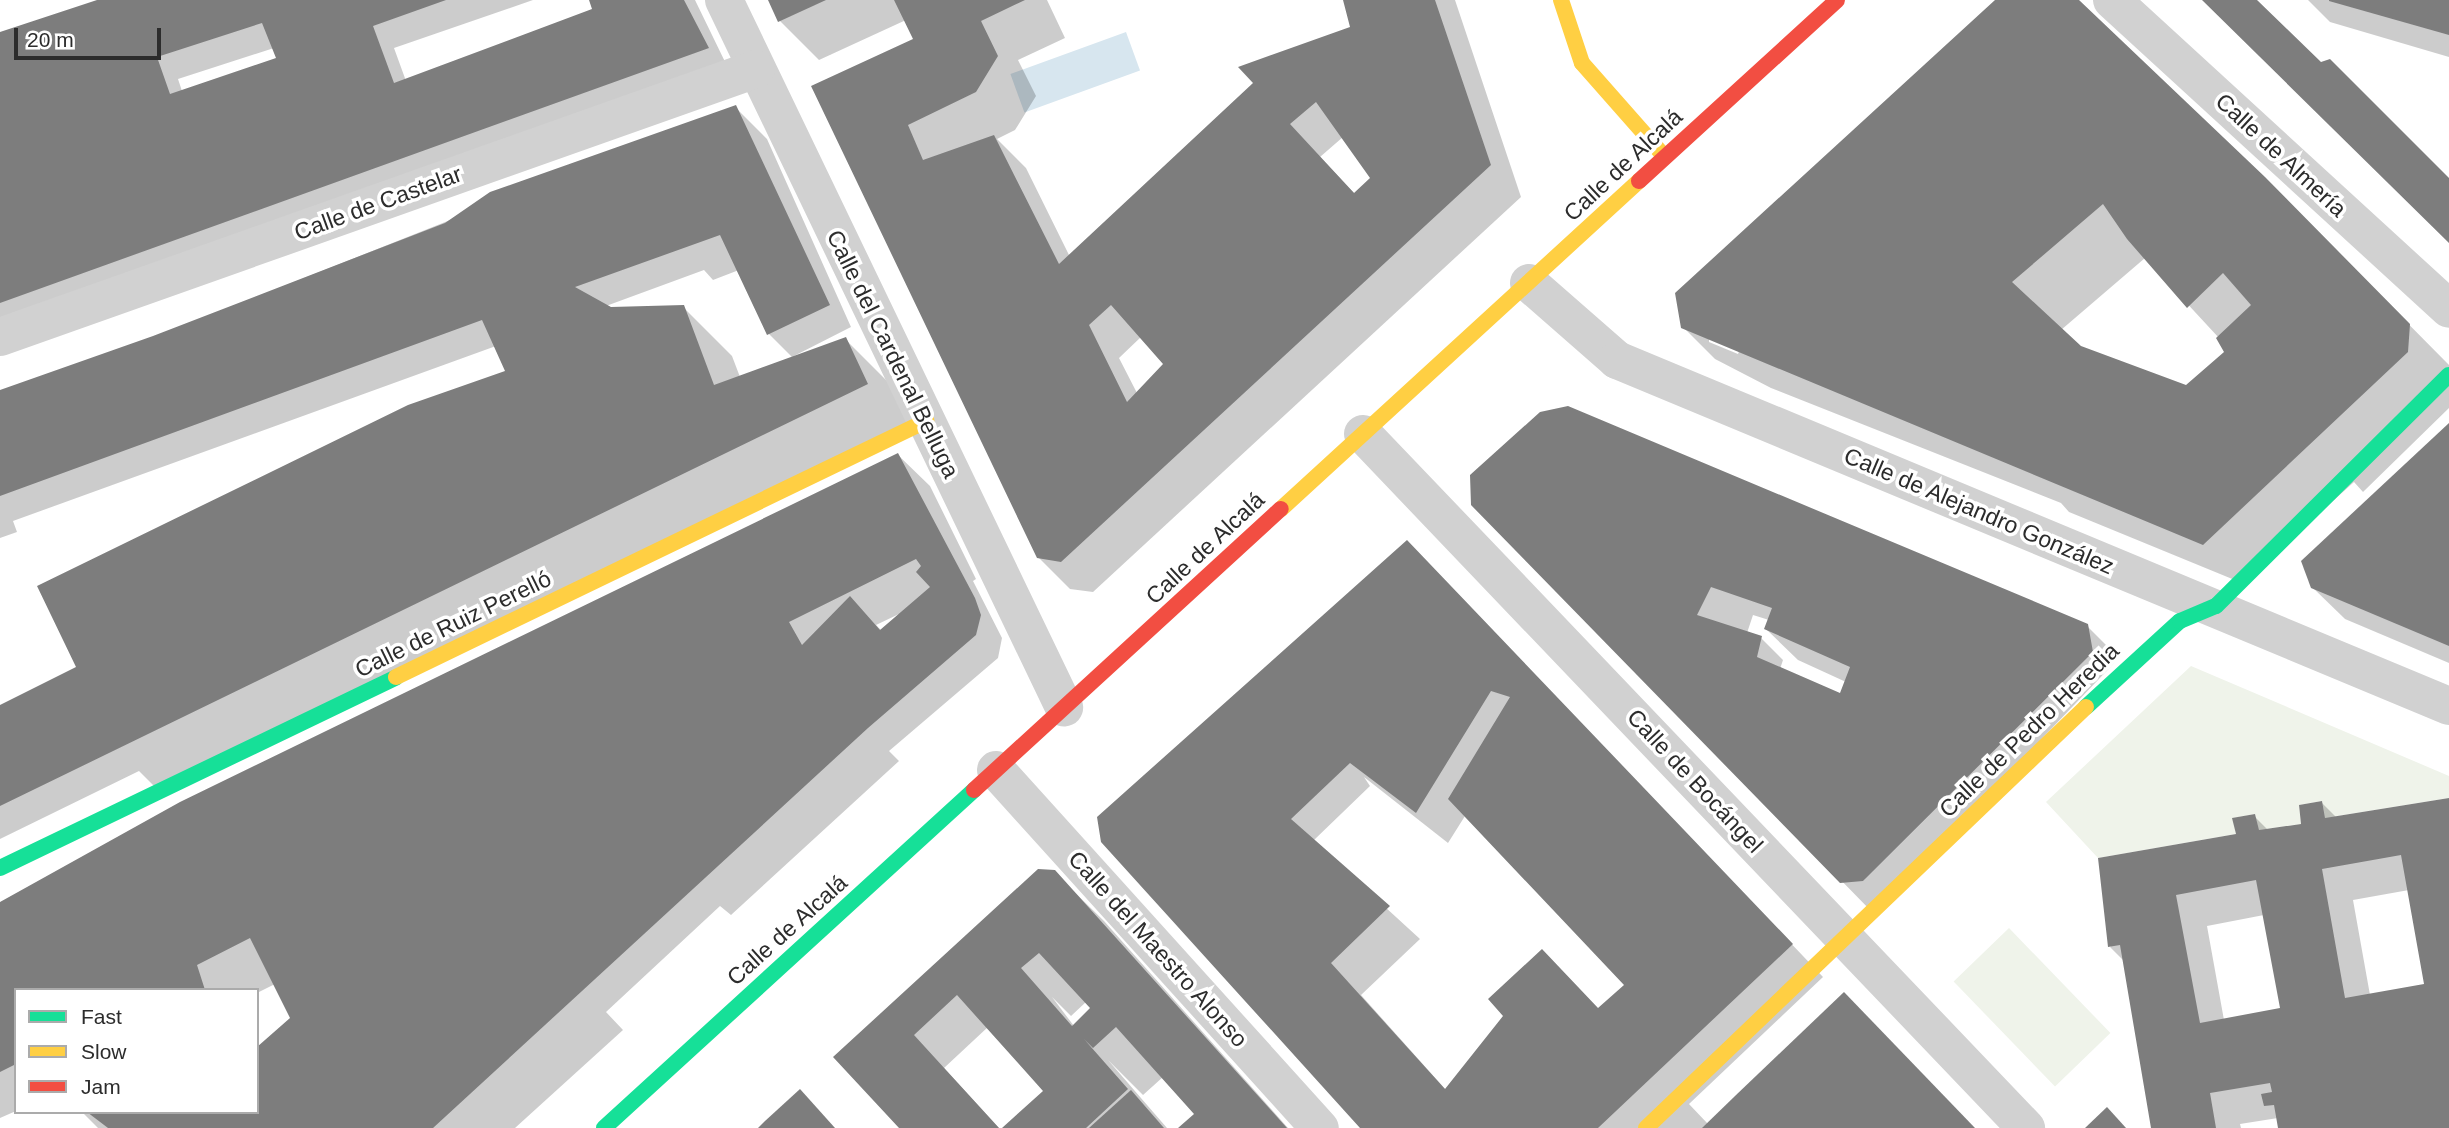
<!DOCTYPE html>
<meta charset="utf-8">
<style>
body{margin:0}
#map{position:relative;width:2449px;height:1128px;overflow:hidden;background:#fff;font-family:Helvetica,sans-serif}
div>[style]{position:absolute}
.green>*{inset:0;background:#eff3ea;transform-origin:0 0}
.water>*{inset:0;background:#d7e6ef;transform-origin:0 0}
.shadow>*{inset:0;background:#0003}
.building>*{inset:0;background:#7d7d7d}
.street>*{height:38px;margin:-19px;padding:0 19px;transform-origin:19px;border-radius:19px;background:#d1d1d1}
.fast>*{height:16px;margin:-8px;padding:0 8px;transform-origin:8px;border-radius:8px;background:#16e098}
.slow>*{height:16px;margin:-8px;padding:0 8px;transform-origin:8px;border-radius:8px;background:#ffcf43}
.jam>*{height:16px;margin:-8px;padding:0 8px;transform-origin:8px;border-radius:8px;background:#f24e42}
span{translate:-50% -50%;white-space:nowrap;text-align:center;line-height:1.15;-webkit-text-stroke:7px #fff;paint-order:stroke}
.street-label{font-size:23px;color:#2c2c2c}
.legend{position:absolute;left:14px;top:988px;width:245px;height:126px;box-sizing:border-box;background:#fff;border:2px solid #ababab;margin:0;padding:9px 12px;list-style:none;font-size:21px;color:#2c2c2c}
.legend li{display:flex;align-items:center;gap:14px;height:35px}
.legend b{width:35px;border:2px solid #ababab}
.scale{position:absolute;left:14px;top:28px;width:147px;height:32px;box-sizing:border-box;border:4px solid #2c2c2c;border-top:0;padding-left:9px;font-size:21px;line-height:24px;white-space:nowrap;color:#2c2c2c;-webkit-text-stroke:5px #fff;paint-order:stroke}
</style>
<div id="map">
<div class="green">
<i style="clip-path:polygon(2191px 666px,2449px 776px,2449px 798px,2325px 818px,2322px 801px,2299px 805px,2301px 824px,2259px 830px,2255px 814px,2233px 818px,2236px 834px,2098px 858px,2046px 802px)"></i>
<i style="left:2009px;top:928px;width:146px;height:77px;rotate:46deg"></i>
</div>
<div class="water">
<i style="left:1126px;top:32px;width:41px;height:123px;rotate:70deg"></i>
</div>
<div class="shadow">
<i style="clip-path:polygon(evenodd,102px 0,533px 0,394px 48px,406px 81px,594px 10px,590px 0,695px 0,729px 70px,0 334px,0 34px,102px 0,274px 48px,278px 60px,182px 91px,178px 79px,274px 48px)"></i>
<i style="clip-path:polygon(evenodd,770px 0,1047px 0,1065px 38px,1018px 60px,1036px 96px,1015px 130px,997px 139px,1026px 168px,1070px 257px,1352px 28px,1345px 0,1455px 0,1521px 197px,1093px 592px,1070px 589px,1038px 557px,813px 87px,915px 40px,906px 20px,819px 60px,780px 21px,770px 0,1343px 137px,1372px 178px,1355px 194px,1320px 157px,1343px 137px,770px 0,1141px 337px,1165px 364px,1137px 393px,1119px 358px,1141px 337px)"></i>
<i style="clip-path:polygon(evenodd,1996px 0,2076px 0,2264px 178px,2449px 365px,2449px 408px,2363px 492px,2354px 482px,2242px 583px,2069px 512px,2061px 503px,1771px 388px,1715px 359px,1683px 327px,1996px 0,2145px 258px,2219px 338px,2227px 353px,2187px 387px,2080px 348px,2061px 330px,2145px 258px,1996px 0,1709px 338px,1739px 351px,1738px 354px,1709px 342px,1709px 338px)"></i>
<i style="clip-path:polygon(2308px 0,2449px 0,2449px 57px,2330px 22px)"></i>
<i style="clip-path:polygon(735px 107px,767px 139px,851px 327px,792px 357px,769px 334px,739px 270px,713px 280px,704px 270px,606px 306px,615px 311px,683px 307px,732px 356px,740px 377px,845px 339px,894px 388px,915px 433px,156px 788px,139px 771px,0 839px,0 707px,78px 667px,508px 372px,496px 346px,13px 521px,17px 532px,0 538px,0 391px,153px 338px)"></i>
<i style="clip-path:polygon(2449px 424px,2449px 663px,2345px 619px,2312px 587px)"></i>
<i style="clip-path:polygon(evenodd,898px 455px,930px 486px,976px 579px,973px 581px,1002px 638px,998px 658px,889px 751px,899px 761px,731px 915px,720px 906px,606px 1012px,623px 1030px,515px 1128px,98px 1128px,82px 1112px,257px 1112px,292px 1019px,275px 984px,257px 993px,16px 990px,16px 1111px,0 1118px,0 904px,898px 455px,899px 614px,882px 631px,876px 625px,899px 614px)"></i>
<i style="clip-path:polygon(evenodd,1473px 504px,2087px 626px,2119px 658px,1874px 914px,1473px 504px,1753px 615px,1769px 620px,1766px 629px,1798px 660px,1846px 682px,1841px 695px,1780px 669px,1783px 660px,1761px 638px,1747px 633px,1753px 615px)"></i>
<i style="clip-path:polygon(evenodd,1455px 591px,1823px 977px,1689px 1104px,1708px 1124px,1974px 1128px,1362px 1128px,1182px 929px,1455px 591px,1364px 777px,1448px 843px,1465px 816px,1626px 986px,1599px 1010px,1446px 1090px,1361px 995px,1420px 939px,1313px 841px,1370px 786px,1364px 777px)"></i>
<i style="clip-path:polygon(evenodd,2449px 800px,2449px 1128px,2280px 1128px,2278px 1118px,2240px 1124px,2241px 1128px,2153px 1128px,2124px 961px,2110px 947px,2238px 836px,2254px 816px,2269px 831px,2303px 825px,2322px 803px,2337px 818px,2449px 800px,2409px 890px,2426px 985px,2370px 995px,2353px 900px,2409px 890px,2449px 800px,2264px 915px,2282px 1010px,2224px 1020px,2207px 926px,2264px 915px)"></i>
<i style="clip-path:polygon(evenodd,1054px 872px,1104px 921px,1288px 1128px,1180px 1128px,1196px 1114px,1163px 1077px,1143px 1095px,1108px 1060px,1167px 1128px,1004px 1128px,1045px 1091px,988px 1027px,944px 1068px,999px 1128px,902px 1128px,836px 1057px,1054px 872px,1052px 997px,1071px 1016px,1086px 1002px,1092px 1008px,1074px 1026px,1052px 997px)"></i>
</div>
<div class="building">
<i style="clip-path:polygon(evenodd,97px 0,446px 0,373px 26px,394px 83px,592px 9px,589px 0,684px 0,709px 48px,0 303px,0 32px,97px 0,262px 23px,276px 58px,170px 94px,157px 57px,262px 23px)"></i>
<i style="clip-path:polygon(768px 0,826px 0,778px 22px)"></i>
<i style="clip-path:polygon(evenodd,894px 0,1025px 0,981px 21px,998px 56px,976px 92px,908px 125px,923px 160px,994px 135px,1059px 264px,1253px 83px,1238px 67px,1350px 27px,1343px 0,1435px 0,1491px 165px,1061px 562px,1037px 558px,811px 86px,913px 39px,894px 0,1316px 102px,1370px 178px,1354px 193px,1290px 124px,1316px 102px,894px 0,1111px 305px,1163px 364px,1127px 402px,1089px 325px,1111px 305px)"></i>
<i style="clip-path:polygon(evenodd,1995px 0,2079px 0,2265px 177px,2410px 324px,2408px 352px,2203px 545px,1681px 328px,1675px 293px,1995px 0,2103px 204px,2127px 239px,2187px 308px,2223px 273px,2251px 305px,2216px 338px,2224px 352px,2186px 385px,2081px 346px,2012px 282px,2103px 204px)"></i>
<i style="clip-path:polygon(2202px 0,2257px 0,2321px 62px,2330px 59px,2449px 178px,2449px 243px)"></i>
<i style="clip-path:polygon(2449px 0,2449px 35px,2329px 1px,2329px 0)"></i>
<i style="clip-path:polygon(736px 105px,830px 305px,767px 335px,720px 235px,575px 287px,611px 307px,684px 305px,714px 385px,846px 337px,868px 384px,0 806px,0 705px,76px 667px,37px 586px,408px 405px,505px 371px,482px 320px,0 496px,0 390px,153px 336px,445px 223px,490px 192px)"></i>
<i style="clip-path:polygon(evenodd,1568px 406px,2088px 624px,2093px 652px,1863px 881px,1840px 883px,1471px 505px,1470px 475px,1540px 412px,1568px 406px,1711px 587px,1772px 608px,1764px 629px,1850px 667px,1840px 693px,1757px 657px,1762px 636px,1697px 615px,1711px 587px)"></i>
<i style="clip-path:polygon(2449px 423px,2449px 646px,2311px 588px,2301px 561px)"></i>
<i style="clip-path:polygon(evenodd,898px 453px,975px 598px,981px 615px,976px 635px,868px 728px,433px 1128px,108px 1128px,87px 1112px,257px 1112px,257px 1047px,290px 1018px,250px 938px,197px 965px,205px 990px,16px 990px,16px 1064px,0 1072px,0 902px,180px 802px,898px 453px,916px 559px,921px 566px,916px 572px,930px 587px,880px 630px,850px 596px,802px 645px,789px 622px,916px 559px)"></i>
<i style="clip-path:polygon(evenodd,1407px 540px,1793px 944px,1598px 1128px,1360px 1128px,1101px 842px,1097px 817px,1407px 540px,1491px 691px,1510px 697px,1448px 799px,1624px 985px,1598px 1008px,1542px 949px,1488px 999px,1503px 1016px,1445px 1089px,1331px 963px,1390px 906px,1291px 819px,1350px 763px,1416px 813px,1491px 691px)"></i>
<i style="clip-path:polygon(evenodd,2449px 798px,2449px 1128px,2278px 1128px,2274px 1105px,2264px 1106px,2261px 1094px,2272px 1092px,2270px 1083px,2210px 1093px,2216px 1128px,2151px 1128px,2120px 945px,2108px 947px,2098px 858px,2236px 834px,2232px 818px,2255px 814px,2259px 830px,2301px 824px,2299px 805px,2322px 801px,2325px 818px,2449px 798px,2401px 855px,2424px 984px,2345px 998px,2322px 869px,2401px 855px,2449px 798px,2256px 880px,2280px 1008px,2200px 1023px,2176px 895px,2256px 880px)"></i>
<i style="clip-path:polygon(evenodd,1038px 869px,1055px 870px,1287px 1128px,1178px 1128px,1194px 1114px,1116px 1027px,1093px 1048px,1084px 1039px,1128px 1089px,1086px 1128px,1002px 1128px,1043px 1091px,957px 995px,914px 1035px,999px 1128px,899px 1128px,833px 1057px,1038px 869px,1039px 953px,1090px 1008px,1072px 1026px,1021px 968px,1039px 953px)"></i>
<i style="clip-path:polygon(1844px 992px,1975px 1128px,1702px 1128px,1735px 1096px)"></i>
<i style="clip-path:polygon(800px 1089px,835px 1128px,758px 1128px,765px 1121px)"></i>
<i style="clip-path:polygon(1131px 1090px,1164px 1128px,1089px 1128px)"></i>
<i style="clip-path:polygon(2107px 1107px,2126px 1128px,2085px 1128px)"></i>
</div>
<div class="street">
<i style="left:724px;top:0;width:785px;rotate:64.32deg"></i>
<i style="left:2112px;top:0;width:457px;rotate:42.5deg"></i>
<i style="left:1529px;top:283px;width:117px;rotate:41.2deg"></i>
<i style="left:1617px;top:360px;width:901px;rotate:22.58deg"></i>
<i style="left:0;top:337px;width:802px;rotate:-19.52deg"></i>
<i style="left:1363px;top:434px;width:960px;rotate:46.31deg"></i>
<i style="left:996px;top:770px;width:483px;rotate:47.9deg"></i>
</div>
<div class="fast">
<i style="left:2086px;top:707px;width:127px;rotate:-42.5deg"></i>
<i style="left:2180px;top:621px;width:39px;rotate:-23deg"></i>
<i style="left:2216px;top:606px;width:328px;rotate:-44.8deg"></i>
<i style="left:0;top:868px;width:440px;rotate:-25.7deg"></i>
<i style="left:604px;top:1128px;width:501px;rotate:-42.41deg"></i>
</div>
<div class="slow">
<i style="left:1561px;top:0;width:66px;rotate:71.6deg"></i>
<i style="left:1582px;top:63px;width:125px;rotate:48.6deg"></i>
<i style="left:1281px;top:509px;width:486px;rotate:-42.5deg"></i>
<i style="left:396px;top:677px;width:589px;rotate:-25.78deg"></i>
<i style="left:1646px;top:1128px;width:609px;rotate:-43.74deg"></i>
</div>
<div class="jam">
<i style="left:1639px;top:181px;width:268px;rotate:-42.4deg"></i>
<i style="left:974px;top:790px;width:416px;rotate:-42.5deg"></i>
</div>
<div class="street-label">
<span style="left:2281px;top:155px;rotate:43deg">Calle de Almería</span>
<span style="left:1623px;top:165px;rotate:-43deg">Calle de Alcalá</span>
<span style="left:378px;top:203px;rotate:-20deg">Calle de Castelar</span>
<span style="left:893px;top:354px;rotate:64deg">Calle del Cardenal Belluga</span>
<span style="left:1979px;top:511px;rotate:23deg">Calle de Alejandro González</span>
<span style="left:1205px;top:548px;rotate:-43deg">Calle de Alcalá</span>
<span style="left:453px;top:624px;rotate:-26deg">Calle de Ruiz Perelló</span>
<span style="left:2029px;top:730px;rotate:-44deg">Calle de Pedro Heredia</span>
<span style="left:1695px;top:781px;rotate:47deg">Calle de Bocángel</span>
<span style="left:787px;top:930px;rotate:-42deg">Calle de Alcalá</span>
<span style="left:1158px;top:949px;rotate:48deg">Calle del Maestro Alonso</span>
</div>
<ul class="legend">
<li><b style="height:9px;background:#16e098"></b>Fast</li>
<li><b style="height:9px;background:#ffcf43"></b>Slow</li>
<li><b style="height:9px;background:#f24e42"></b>Jam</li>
</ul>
<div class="scale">20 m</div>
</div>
